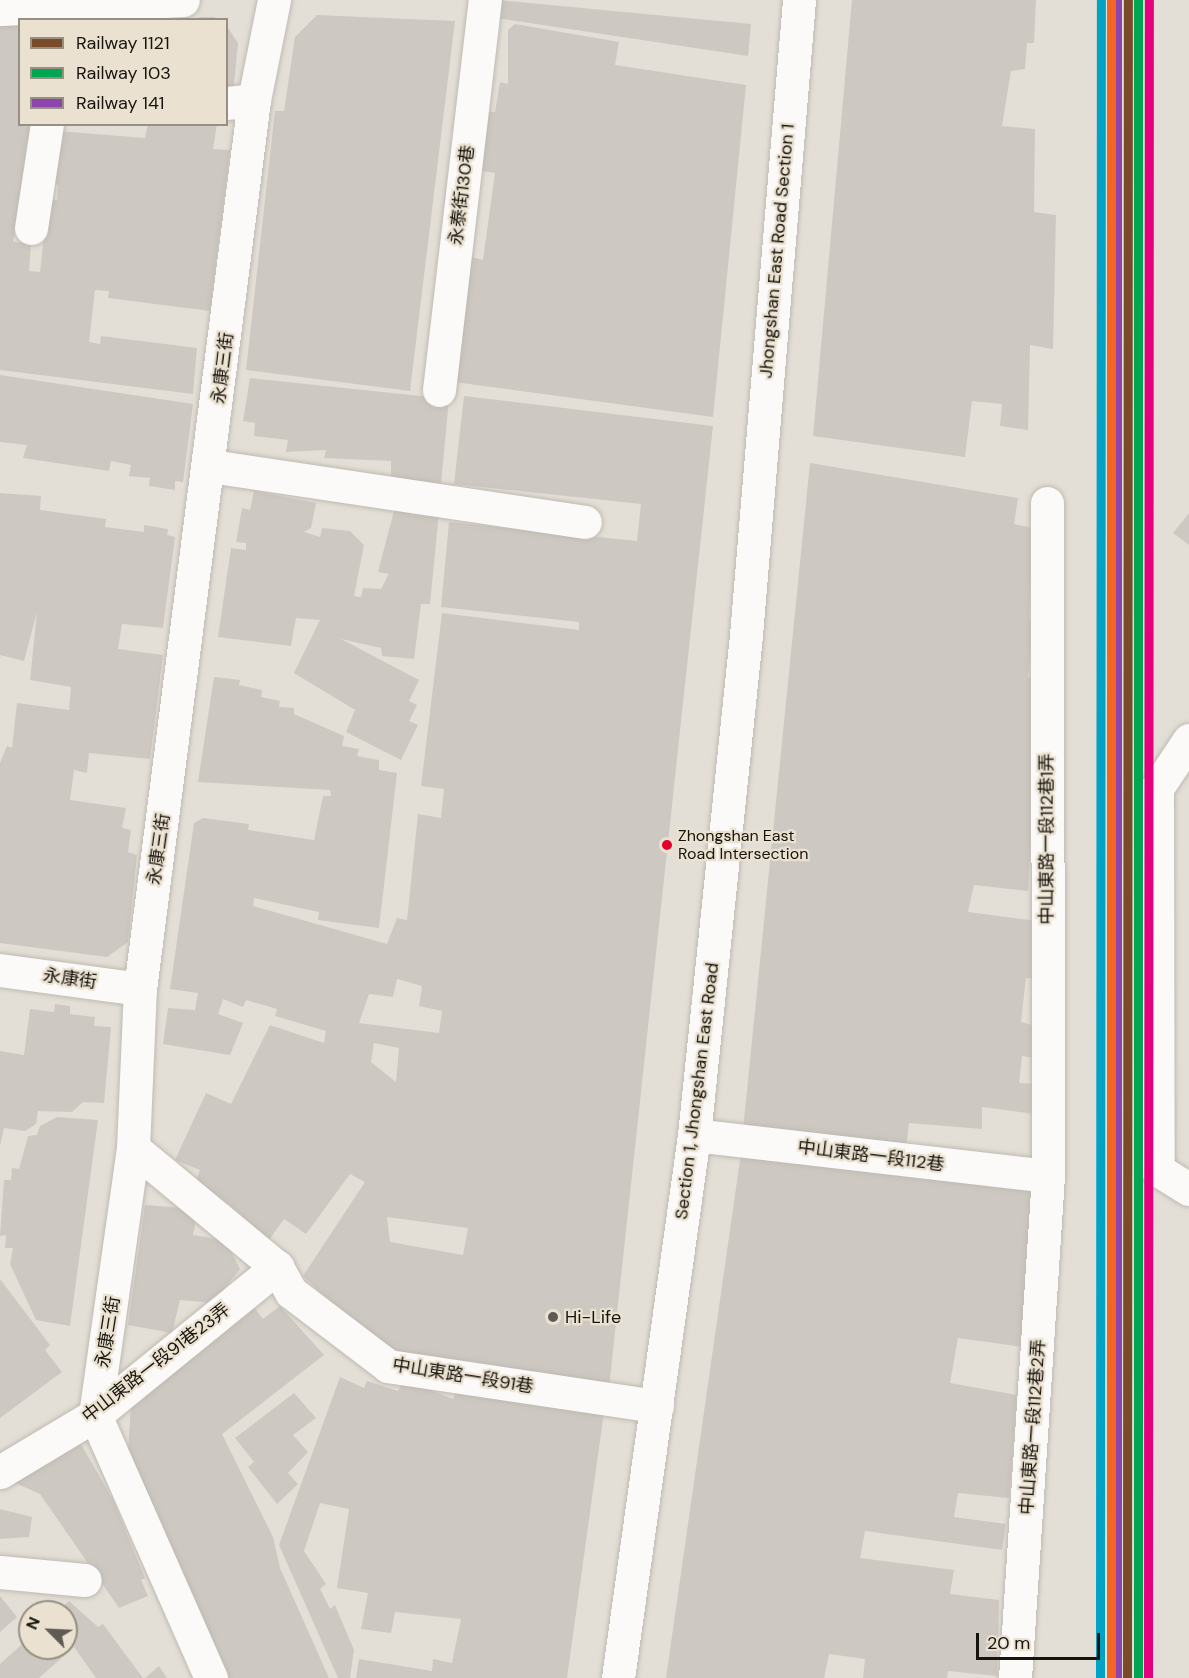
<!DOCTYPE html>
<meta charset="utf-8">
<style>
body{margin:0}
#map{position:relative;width:1189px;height:1678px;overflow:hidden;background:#e4dfd6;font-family:"DM Sans","Noto Sans TC",sans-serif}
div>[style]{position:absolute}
.building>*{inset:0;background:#cdc8c1}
.roads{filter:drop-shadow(0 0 2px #bebab2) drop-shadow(0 0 2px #bebab2)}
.minor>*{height:33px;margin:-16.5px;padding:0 16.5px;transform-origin:16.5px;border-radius:16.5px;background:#fbfaf9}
.major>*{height:33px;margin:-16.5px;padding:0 16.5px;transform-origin:16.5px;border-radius:16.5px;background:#fbfaf9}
.rail-1>*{height:9px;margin:-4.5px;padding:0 4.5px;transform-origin:4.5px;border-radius:4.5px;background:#7a4b2a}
.rail-2>*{height:9px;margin:-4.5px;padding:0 4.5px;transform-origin:4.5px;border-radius:4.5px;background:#00a651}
.rail-3>*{height:9px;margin:-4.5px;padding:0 4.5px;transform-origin:4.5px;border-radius:4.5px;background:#8e44ad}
.rail-4>*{height:9px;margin:-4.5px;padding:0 4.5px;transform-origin:4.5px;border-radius:4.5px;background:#e5007d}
.rail-5>*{height:9px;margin:-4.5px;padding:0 4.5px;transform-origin:4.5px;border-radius:4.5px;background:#01a2c4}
.rail-6>*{height:9px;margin:-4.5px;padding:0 4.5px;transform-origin:4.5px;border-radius:4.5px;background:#f26522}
.dots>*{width:16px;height:16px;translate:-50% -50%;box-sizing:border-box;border:3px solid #eae1d0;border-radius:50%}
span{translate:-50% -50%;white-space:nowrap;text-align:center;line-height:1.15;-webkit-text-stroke:4.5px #eae1d0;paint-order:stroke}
.bus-label{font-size:16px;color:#17140e}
.left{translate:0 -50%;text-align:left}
.street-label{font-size:18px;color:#17140e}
.poi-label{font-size:18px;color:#17140e}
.legend{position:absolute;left:18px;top:18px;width:210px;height:108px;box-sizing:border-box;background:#eae1d0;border:2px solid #968f82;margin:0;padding:8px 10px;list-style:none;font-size:18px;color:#17140e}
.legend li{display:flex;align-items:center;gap:12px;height:30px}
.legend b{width:30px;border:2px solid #968f82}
.north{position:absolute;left:18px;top:1600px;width:60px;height:60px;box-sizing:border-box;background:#eae1d0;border:2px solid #968f82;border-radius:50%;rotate:294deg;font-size:16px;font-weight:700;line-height:24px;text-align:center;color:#17140e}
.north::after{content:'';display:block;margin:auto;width:21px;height:27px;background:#5f5b54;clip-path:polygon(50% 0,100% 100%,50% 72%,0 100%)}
.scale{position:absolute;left:976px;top:1633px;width:124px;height:27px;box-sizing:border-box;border:3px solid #17140e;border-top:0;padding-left:8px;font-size:18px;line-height:21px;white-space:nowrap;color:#17140e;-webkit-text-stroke:4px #eae1d0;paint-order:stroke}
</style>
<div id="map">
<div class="building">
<i style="clip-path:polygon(497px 0,751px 24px,748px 56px,496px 18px)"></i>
<i style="clip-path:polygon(852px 0,1036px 0,1034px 43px,1027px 43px,1025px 69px,1011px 71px,1002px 126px,1035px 129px,1034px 212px,1056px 215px,1053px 349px,1030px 345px,1028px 430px,1000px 426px,1002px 404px,972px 401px,965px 457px,813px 436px)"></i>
<i style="clip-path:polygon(317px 15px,455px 21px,410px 391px,246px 370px,275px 111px,284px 111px,295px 37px)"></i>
<i style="clip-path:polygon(199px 17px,214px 17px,218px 20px,199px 20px)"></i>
<i style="clip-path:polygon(20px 20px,20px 124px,30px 124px,13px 242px,31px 243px,29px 271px,40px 272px,48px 199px,57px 200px,58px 185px,51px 184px,58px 131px,145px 138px,148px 124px,217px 124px,213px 149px,230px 150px,210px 311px,108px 298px,109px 291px,95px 290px,89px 342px,100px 344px,101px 336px,197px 348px,193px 394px,0 370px,0 21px)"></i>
<i style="clip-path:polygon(515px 24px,619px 42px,615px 65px,746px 85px,713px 417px,454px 382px,468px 256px,483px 260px,495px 173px,482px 171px,488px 112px,495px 112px,500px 82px,508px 84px,508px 30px)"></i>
<i style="clip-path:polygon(226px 25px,238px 43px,233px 95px,226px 96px)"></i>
<i style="clip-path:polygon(0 375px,193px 404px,183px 482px,175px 481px,175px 490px,149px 486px,150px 478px,129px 476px,131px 465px,111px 461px,109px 471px,23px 458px,27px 445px,0 442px)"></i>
<i style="clip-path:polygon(250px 378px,449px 399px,441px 484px,391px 477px,391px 461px,324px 458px,326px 450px,286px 452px,288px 440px,254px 436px,255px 423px,243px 421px)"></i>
<i style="clip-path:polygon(evenodd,464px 396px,713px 426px,609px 1388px,407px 1357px,370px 1339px,303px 1276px,365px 1182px,350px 1174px,306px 1234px,284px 1219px,269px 1240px,229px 1204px,194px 1188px,200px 1170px,175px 1160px,206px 1093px,231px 1104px,270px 1025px,324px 1043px,326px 1031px,275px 1016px,277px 1009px,246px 1000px,243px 1007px,223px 999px,218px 1014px,243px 1023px,230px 1055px,163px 1044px,168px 1008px,195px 1010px,198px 993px,170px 989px,194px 823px,203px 818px,249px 824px,248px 830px,314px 840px,323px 796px,331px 796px,330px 790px,198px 782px,214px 677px,240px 680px,239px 685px,262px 690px,261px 697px,280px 701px,279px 707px,294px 708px,294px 714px,344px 736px,342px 746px,359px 749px,357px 756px,379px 760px,379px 770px,397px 773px,379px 928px,318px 920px,319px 912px,254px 898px,253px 906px,387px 944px,397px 918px,407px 920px,418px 814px,441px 818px,444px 789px,421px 786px,442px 613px,579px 630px,579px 622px,441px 607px,449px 522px,637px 541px,641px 504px,454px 484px,464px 396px,397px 979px,422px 986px,419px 1006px,442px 1011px,439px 1033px,359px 1023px,369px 994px,393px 997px,397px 979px,464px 396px,374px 1043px,399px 1048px,396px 1082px,371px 1062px,374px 1043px,464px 396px,387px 1217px,468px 1228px,463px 1255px,390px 1242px,387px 1217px)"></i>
<i style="clip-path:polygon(810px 463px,1018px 498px,1014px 524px,1033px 528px,1029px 619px,1034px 620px,1028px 677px,1036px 681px,1038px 712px,1028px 891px,974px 885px,968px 912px,1038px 921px,1037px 979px,1026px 978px,1021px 1022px,1035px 1026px,1034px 1058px,1022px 1056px,1019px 1083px,1035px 1084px,1035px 1114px,982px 1107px,982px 1129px,909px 1123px,906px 1148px,743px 1130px)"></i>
<i style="clip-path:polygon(254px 491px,316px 503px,311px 528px,304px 532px,320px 537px,322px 528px,350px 531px,364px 545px,354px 596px,361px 597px,363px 588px,381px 589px,389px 574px,378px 572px,395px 507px,413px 509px,411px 515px,439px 513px,430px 604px,421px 604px,414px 659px,382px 656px,381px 648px,341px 639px,419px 680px,409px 701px,417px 705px,409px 721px,418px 725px,401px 760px,346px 732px,355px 710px,294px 673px,320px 620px,296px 618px,291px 646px,218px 637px,231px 548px,246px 550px,246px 543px,236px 542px,242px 508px,250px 510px)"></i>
<i style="clip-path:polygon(0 493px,41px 496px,40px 510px,106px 519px,105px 527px,144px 532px,144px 525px,168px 529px,167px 535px,175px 537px,163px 628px,122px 624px,118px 649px,163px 655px,150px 759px,89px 753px,87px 773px,74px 770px,70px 800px,126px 808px,122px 828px,131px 830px,128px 852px,137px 855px,128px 942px,107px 957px,0 943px,0 763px,7px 746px,12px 748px,17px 703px,69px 710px,71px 687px,30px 680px,37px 612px,24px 661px,0 655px)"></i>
<i style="clip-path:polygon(1189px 513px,1189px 545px,1173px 533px)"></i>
<i style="clip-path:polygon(55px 1004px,70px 1006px,70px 1014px,95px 1017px,94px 1026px,111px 1027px,104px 1103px,83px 1102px,72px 1112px,38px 1111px,36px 1124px,25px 1131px,4px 1128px,0 1146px,0 1051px,24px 1055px,30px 1009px,54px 1012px)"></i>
<i style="clip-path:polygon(57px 1117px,98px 1120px,70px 1326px,36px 1320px,10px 1264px,13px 1248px,5px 1248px,6px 1235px,0 1236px,4px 1180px,11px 1180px,12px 1168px,19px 1169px,28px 1136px,37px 1135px,40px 1126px)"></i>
<i style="clip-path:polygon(741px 1153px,1035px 1186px,1024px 1347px,958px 1338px,950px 1383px,1017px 1395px,1009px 1498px,958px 1493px,954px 1517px,1006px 1524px,1002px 1550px,865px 1531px,860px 1558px,954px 1570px,950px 1594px,999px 1600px,997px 1676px,948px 1671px,947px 1678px,863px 1678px,865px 1659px,829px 1654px,824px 1678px,666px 1678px)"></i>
<i style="clip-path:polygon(145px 1205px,184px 1208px,196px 1219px,193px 1235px,225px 1240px,240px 1269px,213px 1303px,180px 1300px,172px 1333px,128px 1325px)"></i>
<i style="clip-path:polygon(0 1279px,50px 1345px,45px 1350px,62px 1372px,0 1418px)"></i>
<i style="clip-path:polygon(253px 1306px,263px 1319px,280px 1306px,324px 1355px,222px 1434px,273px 1537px,280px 1568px,329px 1678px,229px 1678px,128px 1452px,131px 1405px)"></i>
<i style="clip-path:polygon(340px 1377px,364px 1388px,367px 1381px,398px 1391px,404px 1380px,453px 1399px,457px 1389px,604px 1412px,567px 1678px,356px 1678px,359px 1659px,432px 1671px,433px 1659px,452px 1663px,461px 1619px,395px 1612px,391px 1633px,361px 1629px,368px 1593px,337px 1588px,349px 1509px,320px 1503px,304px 1551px,326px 1584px,320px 1589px,330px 1609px,335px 1605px,354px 1650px,350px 1678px,338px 1678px,279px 1545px)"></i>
<i style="clip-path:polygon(294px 1393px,316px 1418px,293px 1435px,308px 1452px,288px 1473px,298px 1484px,277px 1504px,248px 1467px,254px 1462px,235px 1438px)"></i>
<i style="clip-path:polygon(78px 1439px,113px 1500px,145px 1578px,141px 1580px,148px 1596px,119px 1608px,40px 1494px,11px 1481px)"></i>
<i style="clip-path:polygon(0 1509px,32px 1517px,29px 1537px,0 1539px)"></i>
<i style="clip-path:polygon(0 1596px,17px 1617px,0 1632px)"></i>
<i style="clip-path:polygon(69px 1601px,98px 1627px,103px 1624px,143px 1678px,96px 1678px,74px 1647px,39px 1678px,0 1678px,0 1664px,30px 1637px,30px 1648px,66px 1648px,66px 1612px,57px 1612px)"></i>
<i style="clip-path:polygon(159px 1666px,167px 1678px,145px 1678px)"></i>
</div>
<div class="roads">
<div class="minor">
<i style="left:0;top:9px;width:183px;rotate:-2.8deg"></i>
<i style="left:226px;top:103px;width:28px;rotate:-6deg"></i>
<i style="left:31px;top:228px;width:105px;rotate:-81.3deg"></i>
<i style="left:439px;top:390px;width:393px;rotate:-83.3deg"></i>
<i style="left:211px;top:466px;width:378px;rotate:8.5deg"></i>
<i style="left:1189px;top:740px;width:58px;rotate:123.7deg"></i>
<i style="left:1157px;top:788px;width:382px;rotate:89.9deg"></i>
<i style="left:1158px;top:1170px;width:36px;rotate:32deg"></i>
<i style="left:0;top:970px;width:141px;rotate:7.7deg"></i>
<i style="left:694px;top:1135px;width:356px;rotate:6.6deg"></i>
<i style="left:133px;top:1148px;width:187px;rotate:39.6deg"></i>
<i style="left:277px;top:1267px;width:29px;rotate:61deg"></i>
<i style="left:291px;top:1292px;width:122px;rotate:37.3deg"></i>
<i style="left:388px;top:1366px;width:272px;rotate:8.5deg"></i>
<i style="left:0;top:1472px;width:111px;rotate:-31deg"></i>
<i style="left:95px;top:1415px;width:235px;rotate:-39.1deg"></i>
<i style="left:0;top:1572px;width:85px;rotate:5.4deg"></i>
<i style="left:211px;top:1678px;width:287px;rotate:-113.8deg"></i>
<i style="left:95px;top:1415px;width:270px;rotate:-81.9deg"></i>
<i style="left:133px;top:1148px;width:159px;rotate:-87.5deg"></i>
<i style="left:140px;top:989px;width:896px;rotate:-82.69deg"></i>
<i style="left:254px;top:100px;width:102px;rotate:-78.7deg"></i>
<i style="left:1015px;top:1678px;width:503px;rotate:-86.24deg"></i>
<i style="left:1048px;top:1176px;width:673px;rotate:-90.09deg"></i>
</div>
<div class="major">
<i style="left:618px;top:1678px;width:548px;rotate:-82.03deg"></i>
<i style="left:694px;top:1135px;width:503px;rotate:-84.06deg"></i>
<i style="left:746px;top:635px;width:637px;rotate:-85.23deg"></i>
</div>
</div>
<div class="rail-1">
<i style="left:1127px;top:1678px;width:1678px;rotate:-89.97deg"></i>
</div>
<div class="rail-2">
<i style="left:1138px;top:1678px;width:1678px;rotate:-90deg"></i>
</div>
<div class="rail-3">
<i style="left:1117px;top:1678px;width:1678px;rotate:-90deg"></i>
</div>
<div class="rail-4">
<i style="left:1148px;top:1678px;width:1678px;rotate:-89.97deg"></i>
</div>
<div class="rail-5">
<i style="left:1100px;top:1678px;width:1678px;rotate:-89.97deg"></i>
</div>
<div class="rail-6">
<i style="left:1111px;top:1678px;width:1678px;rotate:-90deg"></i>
</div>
<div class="dots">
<i style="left:667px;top:845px;background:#e4002b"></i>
<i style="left:553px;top:1317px;background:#5f5b54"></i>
</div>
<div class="bus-label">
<span class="left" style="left:678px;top:845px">Zhongshan East<br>Road Intersection</span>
</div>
<div class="street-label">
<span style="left:462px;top:195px;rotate:-83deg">永泰街130巷</span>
<span style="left:777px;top:251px;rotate:-85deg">Jhongshan East Road Section 1</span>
<span style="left:223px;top:368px;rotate:-83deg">永康三街</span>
<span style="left:1047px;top:839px;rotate:-90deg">中山東路一段112巷1弄</span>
<span style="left:159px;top:849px;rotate:-82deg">永康三街</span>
<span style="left:70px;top:979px;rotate:8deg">永康街</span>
<span style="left:697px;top:1091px;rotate:-83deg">Section 1, Jhongshan East Road</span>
<span style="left:871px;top:1156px;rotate:7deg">中山東路一段112巷</span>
<span style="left:108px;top:1332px;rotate:-81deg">永康三街</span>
<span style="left:156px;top:1363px;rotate:-38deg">中山東路一段91巷23弄</span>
<span style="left:463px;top:1376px;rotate:9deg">中山東路一段91巷</span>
<span style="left:1033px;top:1427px;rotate:-86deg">中山東路一段112巷2弄</span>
</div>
<div class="poi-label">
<span class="left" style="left:565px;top:1317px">Hi-Life</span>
</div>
<ul class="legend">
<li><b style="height:8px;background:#7a4b2a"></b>Railway 1121</li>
<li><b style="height:8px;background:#00a651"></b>Railway 103</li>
<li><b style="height:8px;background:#8e44ad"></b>Railway 141</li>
</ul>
<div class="north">N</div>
<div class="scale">20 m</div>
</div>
